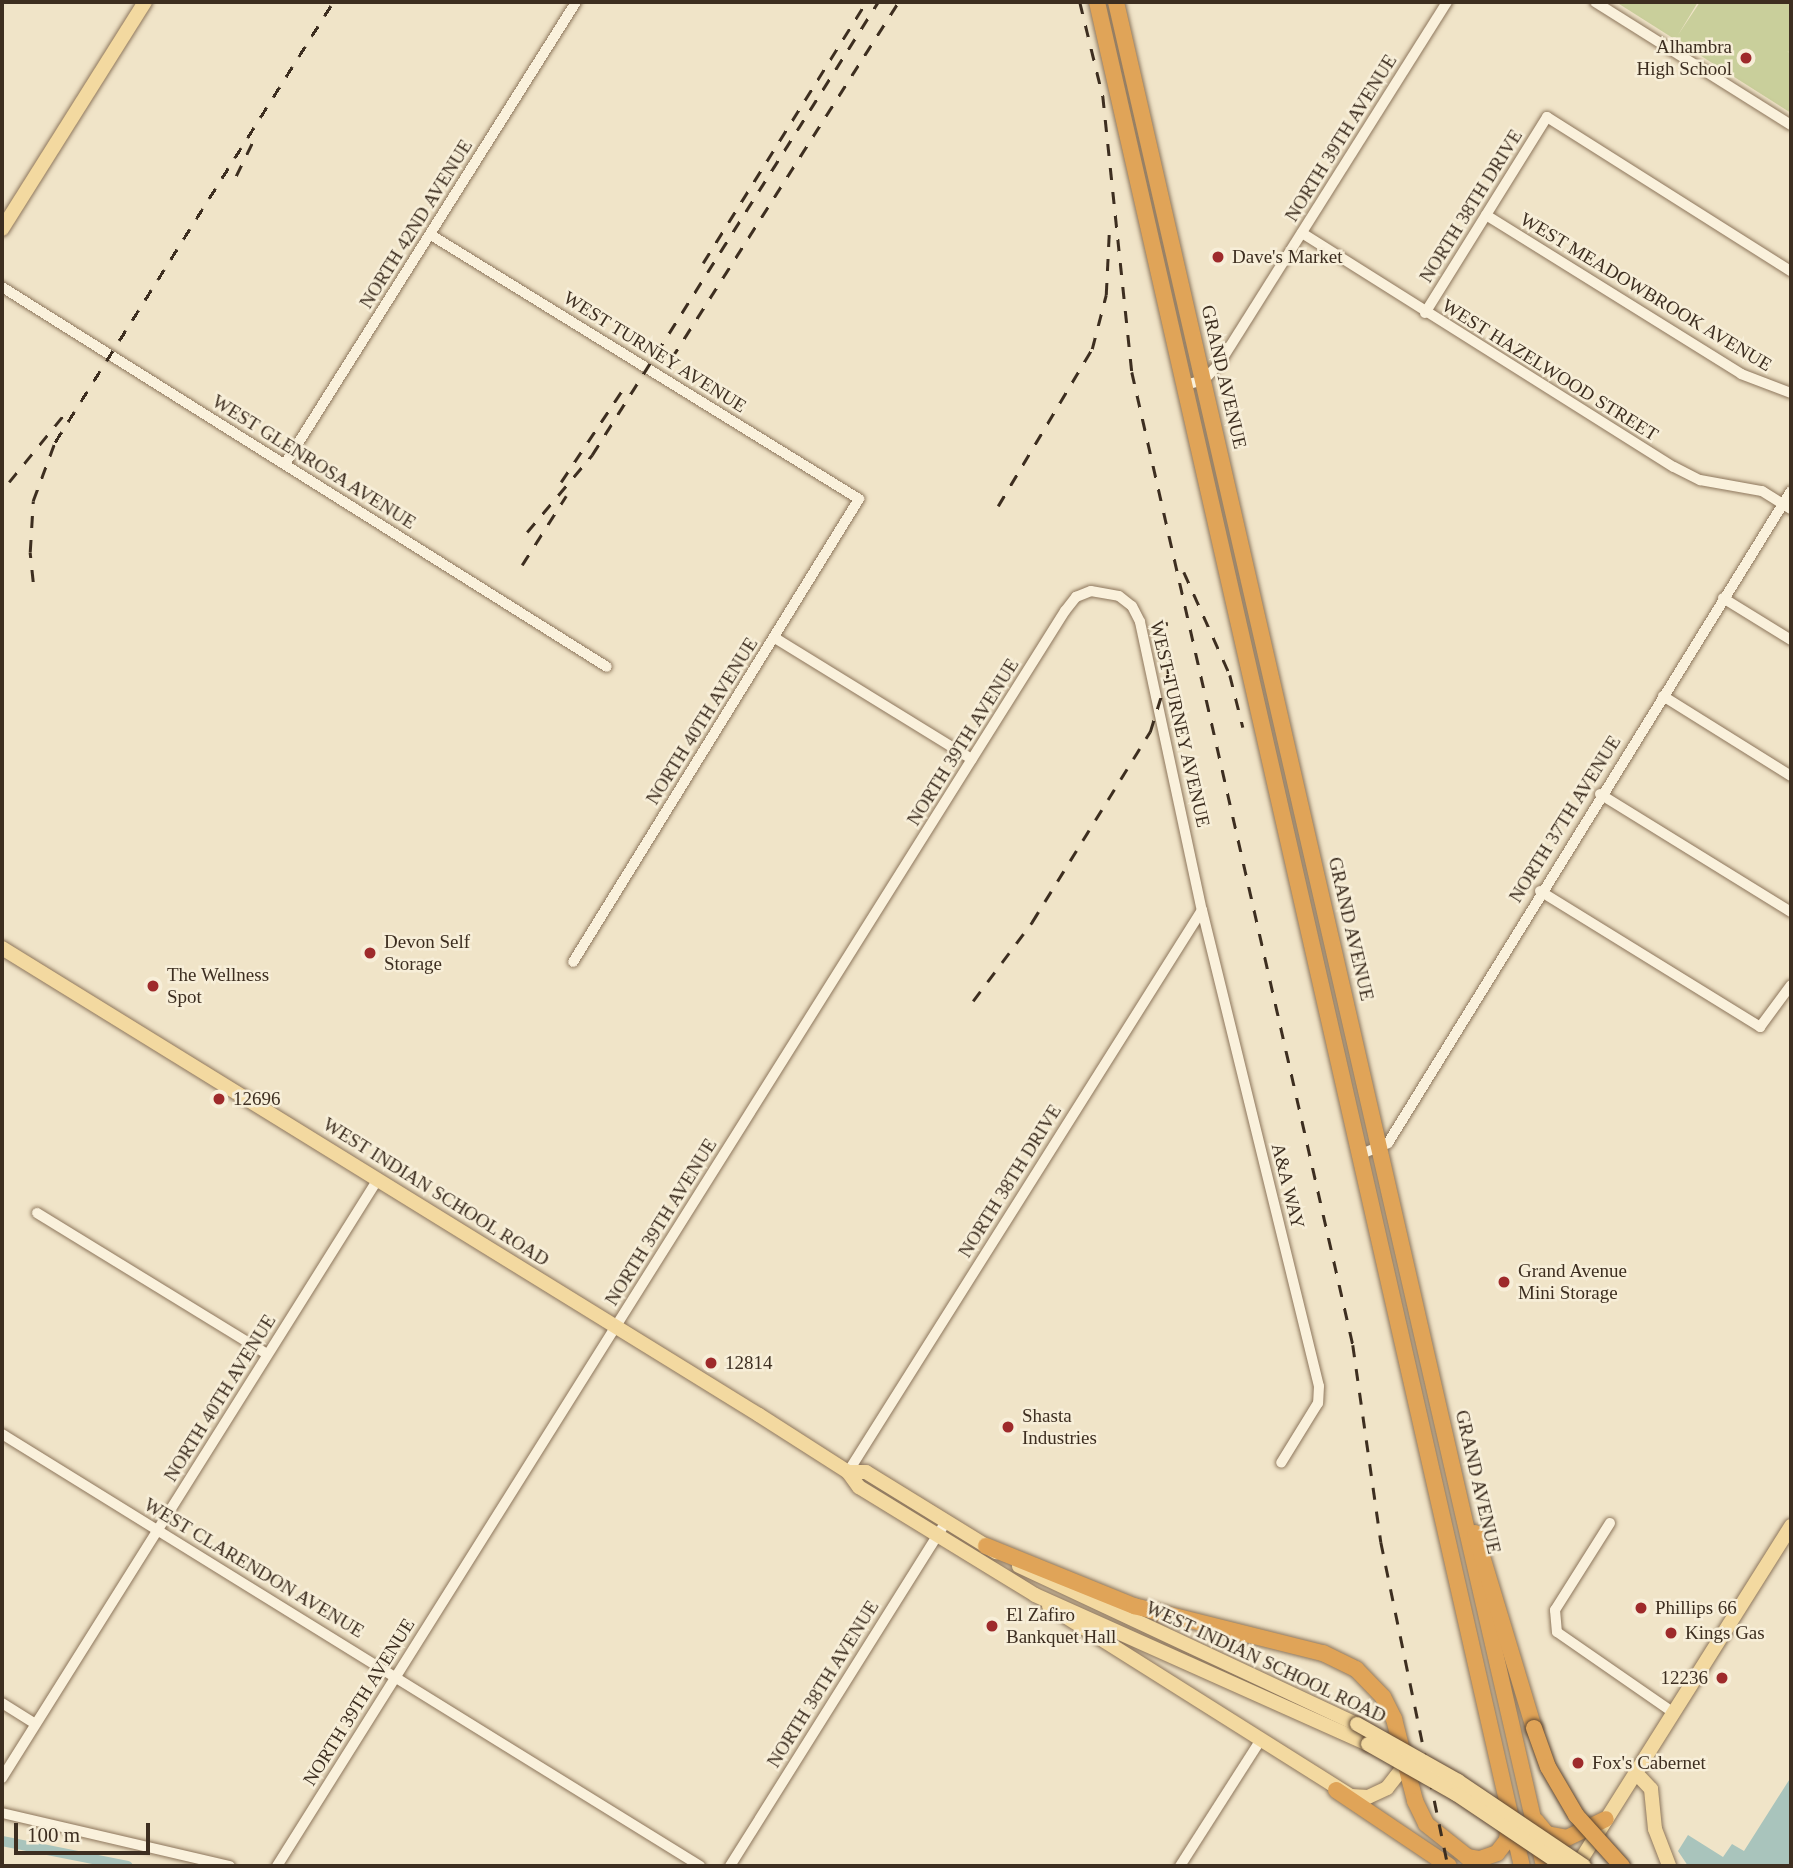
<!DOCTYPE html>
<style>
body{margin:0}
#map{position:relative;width:1793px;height:1868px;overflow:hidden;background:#f0e4c8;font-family:"Times New Roman",serif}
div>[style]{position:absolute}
.green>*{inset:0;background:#c9cf9b}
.water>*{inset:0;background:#a9c4bc}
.canal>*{height:10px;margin:-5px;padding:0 5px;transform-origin:5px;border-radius:5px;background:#a9c4bc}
.roads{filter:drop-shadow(0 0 2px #8d765c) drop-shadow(0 0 2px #8d765c)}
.minor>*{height:10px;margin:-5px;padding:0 5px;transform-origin:5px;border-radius:5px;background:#faf1dc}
.major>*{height:14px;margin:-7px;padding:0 7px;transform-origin:7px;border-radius:7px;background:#f3d9a0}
.highway>*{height:16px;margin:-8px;padding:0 8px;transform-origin:8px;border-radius:8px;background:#e0a458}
.rail>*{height:2.5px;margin-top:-1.25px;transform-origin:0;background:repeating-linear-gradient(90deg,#3d2e20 0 12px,transparent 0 24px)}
.bridges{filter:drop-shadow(0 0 2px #5b4430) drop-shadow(0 0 2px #5b4430)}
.major-bridge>*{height:14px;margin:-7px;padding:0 7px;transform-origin:7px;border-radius:7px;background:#f3d9a0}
.highway-bridge>*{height:16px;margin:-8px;padding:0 8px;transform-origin:8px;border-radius:8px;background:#e0a458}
.dots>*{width:19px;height:19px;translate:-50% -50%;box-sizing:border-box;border:4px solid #f7eed8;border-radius:50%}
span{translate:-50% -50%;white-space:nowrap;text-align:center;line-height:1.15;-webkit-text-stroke:5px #f7eed8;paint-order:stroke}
.poi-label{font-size:19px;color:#3d2e20}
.right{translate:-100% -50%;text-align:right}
.left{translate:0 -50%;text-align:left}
.street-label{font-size:19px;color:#3d2e20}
.frame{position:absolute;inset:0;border:4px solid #3d2e20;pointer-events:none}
.scale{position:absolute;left:14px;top:1823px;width:136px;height:32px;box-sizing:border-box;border:4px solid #3d2e20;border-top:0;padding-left:9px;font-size:21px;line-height:24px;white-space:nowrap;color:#3d2e20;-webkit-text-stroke:5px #f7eed8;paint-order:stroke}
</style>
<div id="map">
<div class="green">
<i style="clip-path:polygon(1616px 2px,1698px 2px,1678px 35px,1700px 2px,1791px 2px,1791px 53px,1787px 51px,1791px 54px,1791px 113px)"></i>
</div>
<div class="water">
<i style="clip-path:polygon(1791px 1777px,1791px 1866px,1688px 1866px,1678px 1851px,1688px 1835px,1723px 1857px,1732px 1844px,1744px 1851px)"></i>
</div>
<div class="canal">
<i style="left:2px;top:1841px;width:128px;rotate:11.2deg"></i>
</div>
<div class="roads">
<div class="minor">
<i style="left:1595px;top:2px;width:231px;rotate:32.1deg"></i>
<i style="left:1486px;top:215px;width:301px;rotate:31.9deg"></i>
<i style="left:1741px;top:374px;width:53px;rotate:20.8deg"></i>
<i style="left:1302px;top:233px;width:439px;rotate:32.2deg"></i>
<i style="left:1674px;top:467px;width:29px;rotate:27deg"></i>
<i style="left:1700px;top:480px;width:63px;rotate:10.1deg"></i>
<i style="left:1762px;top:491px;width:34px;rotate:32deg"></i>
<i style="left:431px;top:235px;width:503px;rotate:31.67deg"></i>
<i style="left:859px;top:499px;width:544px;rotate:121.7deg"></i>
<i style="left:2px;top:287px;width:714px;rotate:32.13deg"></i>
<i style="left:1425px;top:313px;width:231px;rotate:-58.1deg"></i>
<i style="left:1547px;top:117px;width:289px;rotate:32.3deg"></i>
<i style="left:1185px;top:385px;width:20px;rotate:-15deg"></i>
<i style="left:1204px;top:380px;width:22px;rotate:-47deg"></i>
<i style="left:1219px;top:364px;width:428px;rotate:-57.8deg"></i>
<i style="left:285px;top:464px;width:546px;rotate:-57.79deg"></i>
<i style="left:1723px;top:598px;width:80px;rotate:31.7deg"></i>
<i style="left:775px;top:638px;width:231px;rotate:31.6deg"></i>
<i style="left:1663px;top:696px;width:151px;rotate:32deg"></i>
<i style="left:1600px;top:794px;width:225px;rotate:31.7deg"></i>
<i style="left:1540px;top:891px;width:259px;rotate:31.7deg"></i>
<i style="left:1760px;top:1027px;width:52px;rotate:-53.6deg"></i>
<i style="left:1361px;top:1154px;width:29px;rotate:-22deg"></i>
<i style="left:1388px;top:1143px;width:766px;rotate:-58.28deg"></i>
<i style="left:37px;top:1213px;width:270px;rotate:31.5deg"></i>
<i style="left:2px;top:1434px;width:821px;rotate:31.75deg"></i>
<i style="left:848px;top:1472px;width:664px;rotate:-57.79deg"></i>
<i style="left:1610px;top:1523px;width:103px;rotate:122.3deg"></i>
<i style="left:1555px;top:1610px;width:22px;rotate:85deg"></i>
<i style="left:1557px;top:1632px;width:142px;rotate:34.7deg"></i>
<i style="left:2px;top:1703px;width:39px;rotate:32deg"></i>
<i style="left:2px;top:1778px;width:707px;rotate:-57.88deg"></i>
<i style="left:2px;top:1813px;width:234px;rotate:13.1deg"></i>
<i style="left:277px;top:1866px;width:1482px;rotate:-57.88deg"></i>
<i style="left:1065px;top:611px;width:18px;rotate:-52deg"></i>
<i style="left:1076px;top:597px;width:16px;rotate:-22deg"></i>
<i style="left:1091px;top:591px;width:28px;rotate:10deg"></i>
<i style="left:1119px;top:596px;width:16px;rotate:38deg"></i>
<i style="left:1132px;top:606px;width:18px;rotate:63deg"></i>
<i style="left:1140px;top:622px;width:295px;rotate:77.9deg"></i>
<i style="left:1202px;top:910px;width:490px;rotate:76.2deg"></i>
<i style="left:1319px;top:1386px;width:17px;rotate:93deg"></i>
<i style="left:1318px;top:1403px;width:70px;rotate:121.7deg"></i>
<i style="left:730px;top:1866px;width:407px;rotate:-57.9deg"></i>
<i style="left:1180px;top:1866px;width:148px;rotate:-57.4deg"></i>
</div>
<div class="major">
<i style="left:2px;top:229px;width:268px;rotate:-57.8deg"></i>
<i style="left:2px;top:948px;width:889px;rotate:31.67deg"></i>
<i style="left:759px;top:1415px;width:106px;rotate:32.6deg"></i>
<i style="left:848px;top:1472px;width:19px;rotate:54deg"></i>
<i style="left:859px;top:1487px;width:206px;rotate:31.5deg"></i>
<i style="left:1035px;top:1595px;width:365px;rotate:24.1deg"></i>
<i style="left:848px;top:1472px;width:18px"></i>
<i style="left:866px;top:1472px;width:153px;rotate:31.6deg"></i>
<i style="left:1019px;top:1566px;width:373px;rotate:25.1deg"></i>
<i style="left:1049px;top:1606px;width:357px;rotate:32.2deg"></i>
<i style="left:1351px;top:1796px;width:17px;rotate:3deg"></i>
<i style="left:1368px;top:1797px;width:21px;rotate:-25deg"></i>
<i style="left:1387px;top:1788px;width:23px;rotate:-52deg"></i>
<i style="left:1401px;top:1770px;width:15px;rotate:-79deg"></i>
<i style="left:1636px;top:1773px;width:22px;rotate:47deg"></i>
<i style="left:1651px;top:1789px;width:40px;rotate:84.3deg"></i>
<i style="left:1655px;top:1829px;width:40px;rotate:69deg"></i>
<i style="left:1577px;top:1866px;width:402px;rotate:-57.8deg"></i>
</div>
<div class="highway">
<i style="left:1097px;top:2px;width:1912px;rotate:77.16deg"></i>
<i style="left:1116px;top:2px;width:1913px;rotate:77.07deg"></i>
<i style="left:1475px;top:1533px;width:204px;rotate:73.2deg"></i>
<i style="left:986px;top:1546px;width:160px;rotate:22.1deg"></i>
<i style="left:1134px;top:1606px;width:195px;rotate:14deg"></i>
<i style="left:1323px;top:1653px;width:37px;rotate:26deg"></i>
<i style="left:1356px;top:1669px;width:39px;rotate:46deg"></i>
<i style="left:1383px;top:1697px;width:25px;rotate:63deg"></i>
<i style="left:1394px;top:1719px;width:85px;rotate:75.6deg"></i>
<i style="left:1415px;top:1801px;width:25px;rotate:64deg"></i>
<i style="left:1426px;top:1824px;width:68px;rotate:38.4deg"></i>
<i style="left:1336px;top:1790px;width:136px;rotate:33.9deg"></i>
<i style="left:1536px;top:1821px;width:17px;rotate:50deg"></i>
<i style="left:1547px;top:1834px;width:20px;rotate:11deg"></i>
<i style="left:1567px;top:1838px;width:43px;rotate:-26deg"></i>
<i style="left:1467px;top:1857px;width:13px;rotate:9deg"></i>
<i style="left:1480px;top:1859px;width:18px;rotate:-19deg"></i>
<i style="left:1497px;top:1853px;width:16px;rotate:-52deg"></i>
<i style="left:1507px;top:1840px;width:17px;rotate:-83deg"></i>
</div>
</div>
<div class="rail">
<i style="left:1080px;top:2px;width:97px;rotate:76.3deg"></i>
<i style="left:1103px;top:96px;width:278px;rotate:84deg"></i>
<i style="left:1132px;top:372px;width:998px;rotate:77.2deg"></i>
<i style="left:1353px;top:1345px;width:199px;rotate:81.9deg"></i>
<i style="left:1381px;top:1542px;width:331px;rotate:78.3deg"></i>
<i style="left:236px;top:176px;width:37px;rotate:-64deg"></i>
<i style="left:703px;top:263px;width:308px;rotate:-58deg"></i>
<i style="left:671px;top:359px;width:423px;rotate:-57.5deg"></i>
<i style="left:9px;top:482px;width:90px;rotate:-50.8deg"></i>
<i style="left:561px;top:482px;width:119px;rotate:-56.3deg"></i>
<i style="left:998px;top:506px;width:183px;rotate:-59.1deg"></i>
<i style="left:1092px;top:349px;width:56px;rotate:-75.5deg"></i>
<i style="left:1106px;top:295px;width:61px;rotate:-87.2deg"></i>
<i style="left:527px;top:532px;width:101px;rotate:-49.8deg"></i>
<i style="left:592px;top:455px;width:536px;rotate:-57.73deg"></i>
<i style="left:522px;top:565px;width:82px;rotate:-57.5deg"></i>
<i style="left:1184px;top:572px;width:113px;rotate:65.9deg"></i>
<i style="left:1230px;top:675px;width:54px;rotate:76deg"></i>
<i style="left:33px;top:582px;width:30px;rotate:-96deg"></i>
<i style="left:30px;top:552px;width:51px;rotate:-86.6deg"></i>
<i style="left:33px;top:501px;width:63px;rotate:-69.6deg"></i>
<i style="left:55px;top:442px;width:520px;rotate:-57.71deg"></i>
<i style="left:973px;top:1001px;width:99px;rotate:-53.2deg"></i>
<i style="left:1032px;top:922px;width:224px;rotate:-58.2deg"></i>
<i style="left:1150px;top:732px;width:61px;rotate:-72.8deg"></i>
<i style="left:1168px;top:674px;width:52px;rotate:-92.2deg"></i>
</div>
<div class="bridges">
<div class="major-bridge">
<i style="left:1357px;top:1724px;width:116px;rotate:29.4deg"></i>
<i style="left:1458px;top:1781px;width:152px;rotate:34deg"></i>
<i style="left:1368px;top:1744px;width:101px;rotate:29.6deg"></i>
<i style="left:1456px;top:1794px;width:129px;rotate:33.9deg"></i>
</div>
<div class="highway-bridge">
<i style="left:1534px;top:1728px;width:41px;rotate:70.3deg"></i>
<i style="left:1548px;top:1767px;width:56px;rotate:59.7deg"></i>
<i style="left:1576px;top:1815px;width:69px;rotate:48deg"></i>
</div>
</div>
<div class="dots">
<i style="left:1746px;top:58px;background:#9e2a2b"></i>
<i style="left:1218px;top:257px;background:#9e2a2b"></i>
<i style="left:370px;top:953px;background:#9e2a2b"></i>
<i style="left:153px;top:986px;background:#9e2a2b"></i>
<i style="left:219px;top:1099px;background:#9e2a2b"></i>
<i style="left:1504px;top:1282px;background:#9e2a2b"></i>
<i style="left:711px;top:1363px;background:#9e2a2b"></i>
<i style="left:1008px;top:1427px;background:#9e2a2b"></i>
<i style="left:1641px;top:1608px;background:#9e2a2b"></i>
<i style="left:992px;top:1626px;background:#9e2a2b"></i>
<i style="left:1671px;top:1633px;background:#9e2a2b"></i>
<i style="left:1722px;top:1678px;background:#9e2a2b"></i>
<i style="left:1578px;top:1763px;background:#9e2a2b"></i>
</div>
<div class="poi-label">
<span class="right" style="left:1732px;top:58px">Alhambra<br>High School</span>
<span class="left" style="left:1232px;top:257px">Dave's Market</span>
<span class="left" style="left:384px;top:953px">Devon Self<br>Storage</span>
<span class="left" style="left:167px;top:986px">The Wellness<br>Spot</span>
<span class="left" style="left:233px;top:1099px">12696</span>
<span class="left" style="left:1518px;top:1282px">Grand Avenue<br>Mini Storage</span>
<span class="left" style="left:725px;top:1363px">12814</span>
<span class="left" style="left:1022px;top:1427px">Shasta<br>Industries</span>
<span class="left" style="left:1655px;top:1608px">Phillips 66</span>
<span class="left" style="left:1006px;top:1626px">El Zafiro<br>Bankquet Hall</span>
<span class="left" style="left:1685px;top:1633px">Kings Gas</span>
<span class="right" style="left:1708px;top:1678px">12236</span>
<span class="left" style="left:1592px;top:1763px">Fox's Cabernet</span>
</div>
<div class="street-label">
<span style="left:1341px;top:138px;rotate:-58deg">NORTH 39TH AVENUE</span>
<span style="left:1471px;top:206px;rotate:-58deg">NORTH 38TH DRIVE</span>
<span style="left:416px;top:224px;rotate:-58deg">NORTH 42ND AVENUE</span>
<span style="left:1646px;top:292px;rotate:31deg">WEST MEADOWBROOK AVENUE</span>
<span style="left:655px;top:352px;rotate:32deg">WEST TURNEY AVENUE</span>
<span style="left:1550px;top:370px;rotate:32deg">WEST HAZELWOOD STREET</span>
<span style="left:1224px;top:377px;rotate:77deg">GRAND AVENUE</span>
<span style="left:314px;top:462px;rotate:32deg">WEST GLENROSA AVENUE</span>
<span style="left:702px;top:721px;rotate:-58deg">NORTH 40TH AVENUE</span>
<span style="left:1180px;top:724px;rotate:77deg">WEST TURNEY AVENUE</span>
<span style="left:963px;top:742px;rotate:-58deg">NORTH 39TH AVENUE</span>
<span style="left:1565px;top:819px;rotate:-58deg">NORTH 37TH AVENUE</span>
<span style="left:1351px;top:929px;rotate:77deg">GRAND AVENUE</span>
<span style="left:1010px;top:1181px;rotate:-58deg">NORTH 38TH DRIVE</span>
<span style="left:1288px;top:1186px;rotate:76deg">A&amp;A WAY</span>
<span style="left:436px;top:1192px;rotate:32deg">WEST INDIAN SCHOOL ROAD</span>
<span style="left:661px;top:1222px;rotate:-58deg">NORTH 39TH AVENUE</span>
<span style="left:220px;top:1398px;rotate:-58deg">NORTH 40TH AVENUE</span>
<span style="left:1478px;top:1482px;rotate:77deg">GRAND AVENUE</span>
<span style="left:254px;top:1568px;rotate:31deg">WEST CLARENDON AVENUE</span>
<span style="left:1266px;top:1662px;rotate:25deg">WEST INDIAN SCHOOL ROAD</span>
<span style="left:823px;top:1684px;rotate:-58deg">NORTH 38TH AVENUE</span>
<span style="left:359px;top:1702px;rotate:-58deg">NORTH 39TH AVENUE</span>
</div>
<div class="frame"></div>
<div class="scale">100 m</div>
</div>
